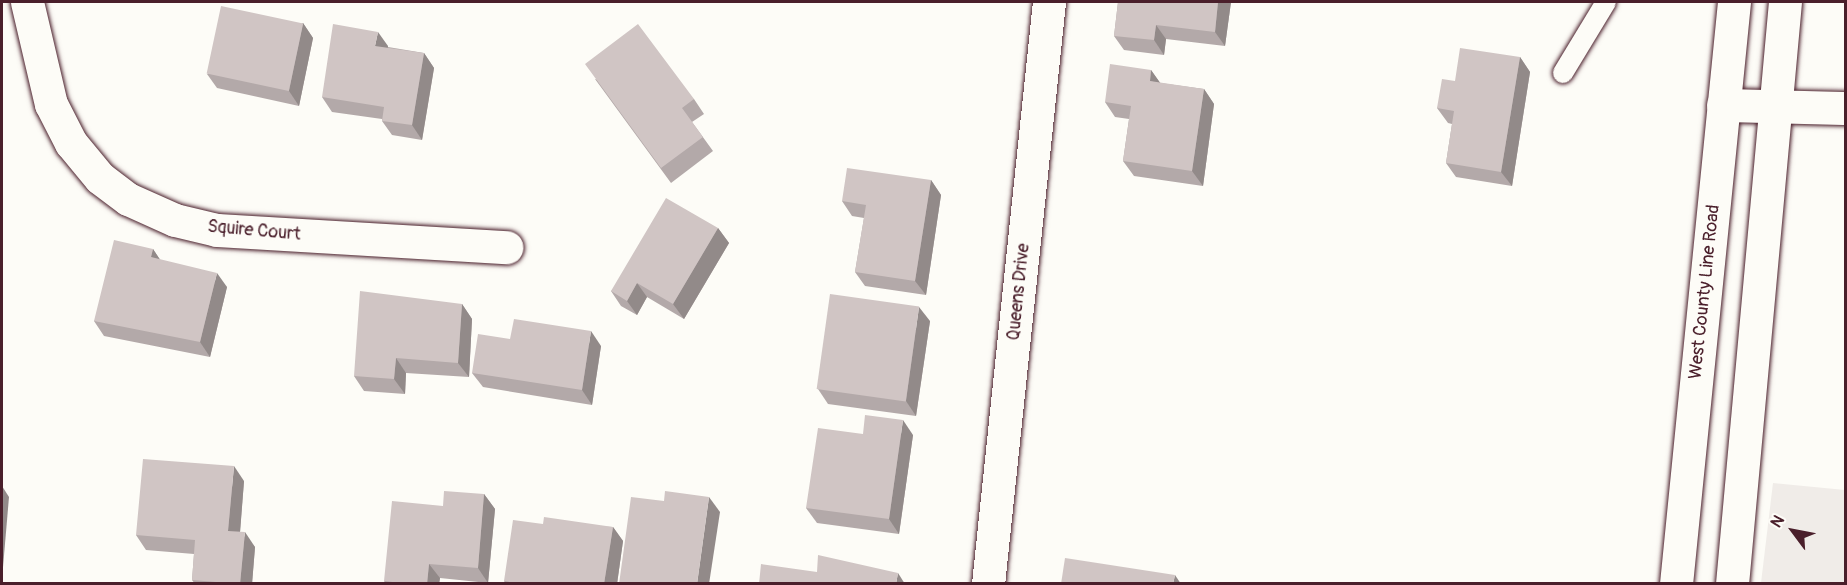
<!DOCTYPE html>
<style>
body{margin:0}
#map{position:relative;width:1847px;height:585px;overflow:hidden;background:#fdfcf7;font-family:Pangolin,sans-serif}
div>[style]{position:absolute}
.built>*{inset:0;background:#f0ece8}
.roads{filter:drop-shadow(0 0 2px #4a1f2b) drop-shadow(0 0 2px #4a1f2b)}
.service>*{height:20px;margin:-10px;padding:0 10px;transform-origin:10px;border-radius:10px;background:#fdfcf7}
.minor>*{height:33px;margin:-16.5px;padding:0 16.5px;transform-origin:16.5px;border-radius:16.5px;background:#fdfcf7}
.secondary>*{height:33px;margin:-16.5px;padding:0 16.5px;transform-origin:16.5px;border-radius:16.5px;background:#fdfcf7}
.wall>*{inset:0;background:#b3a9a9}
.shaded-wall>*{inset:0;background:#928a89}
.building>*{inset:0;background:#d0c5c4;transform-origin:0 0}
span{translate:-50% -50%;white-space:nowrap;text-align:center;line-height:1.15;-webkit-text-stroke:5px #fdfcf7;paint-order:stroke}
.street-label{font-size:18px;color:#4a1f2b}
.frame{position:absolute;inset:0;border:3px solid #4a1f2b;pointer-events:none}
.north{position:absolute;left:1763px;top:501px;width:60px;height:60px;-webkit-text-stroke:4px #fdfcf7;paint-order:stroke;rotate:302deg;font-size:16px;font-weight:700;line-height:24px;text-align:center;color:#4a1f2b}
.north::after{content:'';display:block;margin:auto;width:21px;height:27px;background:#4a1f2b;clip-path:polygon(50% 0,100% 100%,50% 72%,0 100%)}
</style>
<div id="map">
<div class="built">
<i style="clip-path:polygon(1773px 483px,1845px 490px,1845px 583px,1761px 583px)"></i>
</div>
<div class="roads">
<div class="service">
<i style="left:1563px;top:73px;width:83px;rotate:-58.8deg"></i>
</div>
<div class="minor">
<i style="left:27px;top:2px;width:105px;rotate:76.8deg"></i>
<i style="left:51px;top:104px;width:44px;rotate:62.9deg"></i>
<i style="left:71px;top:143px;width:45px;rotate:50.4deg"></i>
<i style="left:100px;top:178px;width:35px;rotate:37deg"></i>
<i style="left:128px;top:199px;width:51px;rotate:24.1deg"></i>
<i style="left:175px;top:220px;width:43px;rotate:13.4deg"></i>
<i style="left:217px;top:230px;width:290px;rotate:3.4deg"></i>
<i style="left:1723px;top:105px;width:123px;rotate:1.4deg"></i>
<i style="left:988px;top:584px;width:585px;rotate:-84.02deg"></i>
</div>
<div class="secondary">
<i style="left:1676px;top:584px;width:585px;rotate:-84.31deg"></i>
<i style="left:1732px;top:584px;width:584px;rotate:-84.8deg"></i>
</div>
</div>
<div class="wall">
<i style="clip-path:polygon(1118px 2px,1231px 2px,1225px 46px,1166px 39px,1164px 55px,1124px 50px,1114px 36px)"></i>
<i style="clip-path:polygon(303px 23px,313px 38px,299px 106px,217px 88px,207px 74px)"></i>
<i style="clip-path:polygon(388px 46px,388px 47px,424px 53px,434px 68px,422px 140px,392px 135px,382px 121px,382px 119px,332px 112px,322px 97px)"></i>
<i style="clip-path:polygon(1520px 57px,1530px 72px,1512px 186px,1456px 177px,1446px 163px,1452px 124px,1448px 123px,1437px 108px,1455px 81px)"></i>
<i style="clip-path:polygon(1151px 70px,1160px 83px,1204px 89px,1214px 104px,1203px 186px,1134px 176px,1123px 161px,1129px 119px,1115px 117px,1105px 102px)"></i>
<i style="clip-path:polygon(595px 79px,694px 99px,704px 114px,692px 122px,713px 151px,671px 183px)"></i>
<i style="clip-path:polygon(931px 180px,941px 195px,926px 295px,865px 286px,855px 272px,864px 218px,852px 216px,842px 201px)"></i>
<i style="clip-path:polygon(718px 228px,729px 243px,684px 319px,647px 297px,637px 315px,621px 306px,611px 291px)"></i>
<i style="clip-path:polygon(153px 249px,160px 260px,227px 287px,210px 357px,104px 336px,94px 321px)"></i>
<i style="clip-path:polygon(462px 304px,472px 319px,469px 377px,406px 373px,405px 394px,364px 391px,354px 376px)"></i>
<i style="clip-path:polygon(930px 321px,916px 416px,828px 404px,818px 389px)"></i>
<i style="clip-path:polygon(510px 339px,601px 346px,592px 405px,483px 387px,472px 373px)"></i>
<i style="clip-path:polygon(863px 434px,913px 435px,899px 534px,817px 523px,806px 508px)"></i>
<i style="clip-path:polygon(244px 481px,240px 532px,255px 547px,252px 584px,195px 584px,192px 580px,194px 554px,146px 550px,136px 535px)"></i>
<i style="clip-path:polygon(484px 494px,495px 509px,488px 583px,440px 578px,439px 584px,386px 584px,384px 581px)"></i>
<i style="clip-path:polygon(543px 524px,613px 527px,623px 541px,617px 584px,506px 584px,504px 581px)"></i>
</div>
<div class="shaded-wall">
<i style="clip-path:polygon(1218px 2px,1231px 2px,1225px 46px,1215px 32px)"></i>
<i style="clip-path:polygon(303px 23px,313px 38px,299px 106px,289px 91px)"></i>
<i style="clip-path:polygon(1156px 25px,1166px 39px,1164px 55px,1154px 40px)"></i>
<i style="clip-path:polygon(378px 32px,388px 46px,386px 60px,375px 46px)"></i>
<i style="clip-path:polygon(424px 53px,434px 68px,422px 140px,412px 125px)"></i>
<i style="clip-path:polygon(1520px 57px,1530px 72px,1512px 186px,1501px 172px)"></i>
<i style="clip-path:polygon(1151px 70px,1161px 84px,1150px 81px)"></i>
<i style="clip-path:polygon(1204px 89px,1214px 104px,1203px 186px,1192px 171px)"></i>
<i style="clip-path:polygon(931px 180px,941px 195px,926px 295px,915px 281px)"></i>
<i style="clip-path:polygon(718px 228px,729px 243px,684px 319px,673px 304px)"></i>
<i style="clip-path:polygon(153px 249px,163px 264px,151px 257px)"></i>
<i style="clip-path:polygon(217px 273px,227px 287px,210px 357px,200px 342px)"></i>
<i style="clip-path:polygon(637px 283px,647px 297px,637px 315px,627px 301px)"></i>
<i style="clip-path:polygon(462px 304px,472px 319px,469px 377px,458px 363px)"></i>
<i style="clip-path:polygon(919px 307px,930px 321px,916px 416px,906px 401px)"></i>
<i style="clip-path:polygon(591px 331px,601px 346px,592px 405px,582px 390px)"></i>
<i style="clip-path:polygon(396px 358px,406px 373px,405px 394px,394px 379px)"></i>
<i style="clip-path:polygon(903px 420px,913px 435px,899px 534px,889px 519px)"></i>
<i style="clip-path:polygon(234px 466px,244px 481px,239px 545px,228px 531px)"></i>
<i style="clip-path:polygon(2px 486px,9px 497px,2px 579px)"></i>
<i style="clip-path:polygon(484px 494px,495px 509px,488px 583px,478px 568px)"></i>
<i style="clip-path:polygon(709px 497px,720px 512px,709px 584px,697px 584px)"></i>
<i style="clip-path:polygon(613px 527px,623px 541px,617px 584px,604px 584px)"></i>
<i style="clip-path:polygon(245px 532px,255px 547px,252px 584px,240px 584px)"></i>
<i style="clip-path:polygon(429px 564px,440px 578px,439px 584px,427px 584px)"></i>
<i style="clip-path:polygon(898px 573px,905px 584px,896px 584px)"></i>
<i style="clip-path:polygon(1175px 575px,1181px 584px,1173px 584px)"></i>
</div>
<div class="building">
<i style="clip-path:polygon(1118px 2px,1218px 2px,1215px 32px,1156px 25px,1154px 40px,1114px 36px)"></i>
<i style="left:221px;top:6px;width:84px;height:69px;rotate:12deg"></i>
<i style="clip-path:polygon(333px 24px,378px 32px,375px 46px,424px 53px,412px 125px,382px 121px,384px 107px,322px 97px)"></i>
<i style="clip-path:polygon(638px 24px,694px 99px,682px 108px,703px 137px,661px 168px,585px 64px)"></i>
<i style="clip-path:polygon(1460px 48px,1520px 57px,1501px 172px,1446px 163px,1454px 111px,1437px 108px,1442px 79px,1455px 81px)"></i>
<i style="clip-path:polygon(1110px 64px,1151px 70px,1150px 81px,1204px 89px,1192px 171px,1123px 161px,1131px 106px,1105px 102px)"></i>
<i style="clip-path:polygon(847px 168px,931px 180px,915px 281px,855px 272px,866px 205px,842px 201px)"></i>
<i style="clip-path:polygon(666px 198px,718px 228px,673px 304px,637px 283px,627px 301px,611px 291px)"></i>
<i style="clip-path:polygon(114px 240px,153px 249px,151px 257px,217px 273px,200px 342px,94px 321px)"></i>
<i style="clip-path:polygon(360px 291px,462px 304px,458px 363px,396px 358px,394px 379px,354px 376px)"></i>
<i style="left:830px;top:294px;width:90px;height:96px;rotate:8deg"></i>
<i style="clip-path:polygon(514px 319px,591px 331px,582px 390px,472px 373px,478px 334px,510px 339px)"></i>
<i style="clip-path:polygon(865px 415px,903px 420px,889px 519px,806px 508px,818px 428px,863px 434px)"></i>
<i style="clip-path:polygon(143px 459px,234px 466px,228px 531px,245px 532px,240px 584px,192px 580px,195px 540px,136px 535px)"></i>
<i style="clip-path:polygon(444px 491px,484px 494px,478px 568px,429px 564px,427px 584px,409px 584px,384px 581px,392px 501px,443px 506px)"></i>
<i style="clip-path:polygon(665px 491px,709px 497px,697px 584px,619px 584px,631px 497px,664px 501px)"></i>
<i style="clip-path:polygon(544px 517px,613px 527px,604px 584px,522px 584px,504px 581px,513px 520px,543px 524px)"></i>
<i style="clip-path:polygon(818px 555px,898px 573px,896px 584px,759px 584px,761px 564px,817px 572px)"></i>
<i style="clip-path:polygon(1065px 558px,1175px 575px,1173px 584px,1061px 584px)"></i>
</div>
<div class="street-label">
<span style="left:254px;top:231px;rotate:5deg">Squire Court</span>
<span style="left:1019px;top:292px;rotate:-84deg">Queens Drive</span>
<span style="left:1705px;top:292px;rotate:-84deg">West County Line Road</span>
</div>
<div class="frame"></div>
<div class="north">N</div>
</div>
